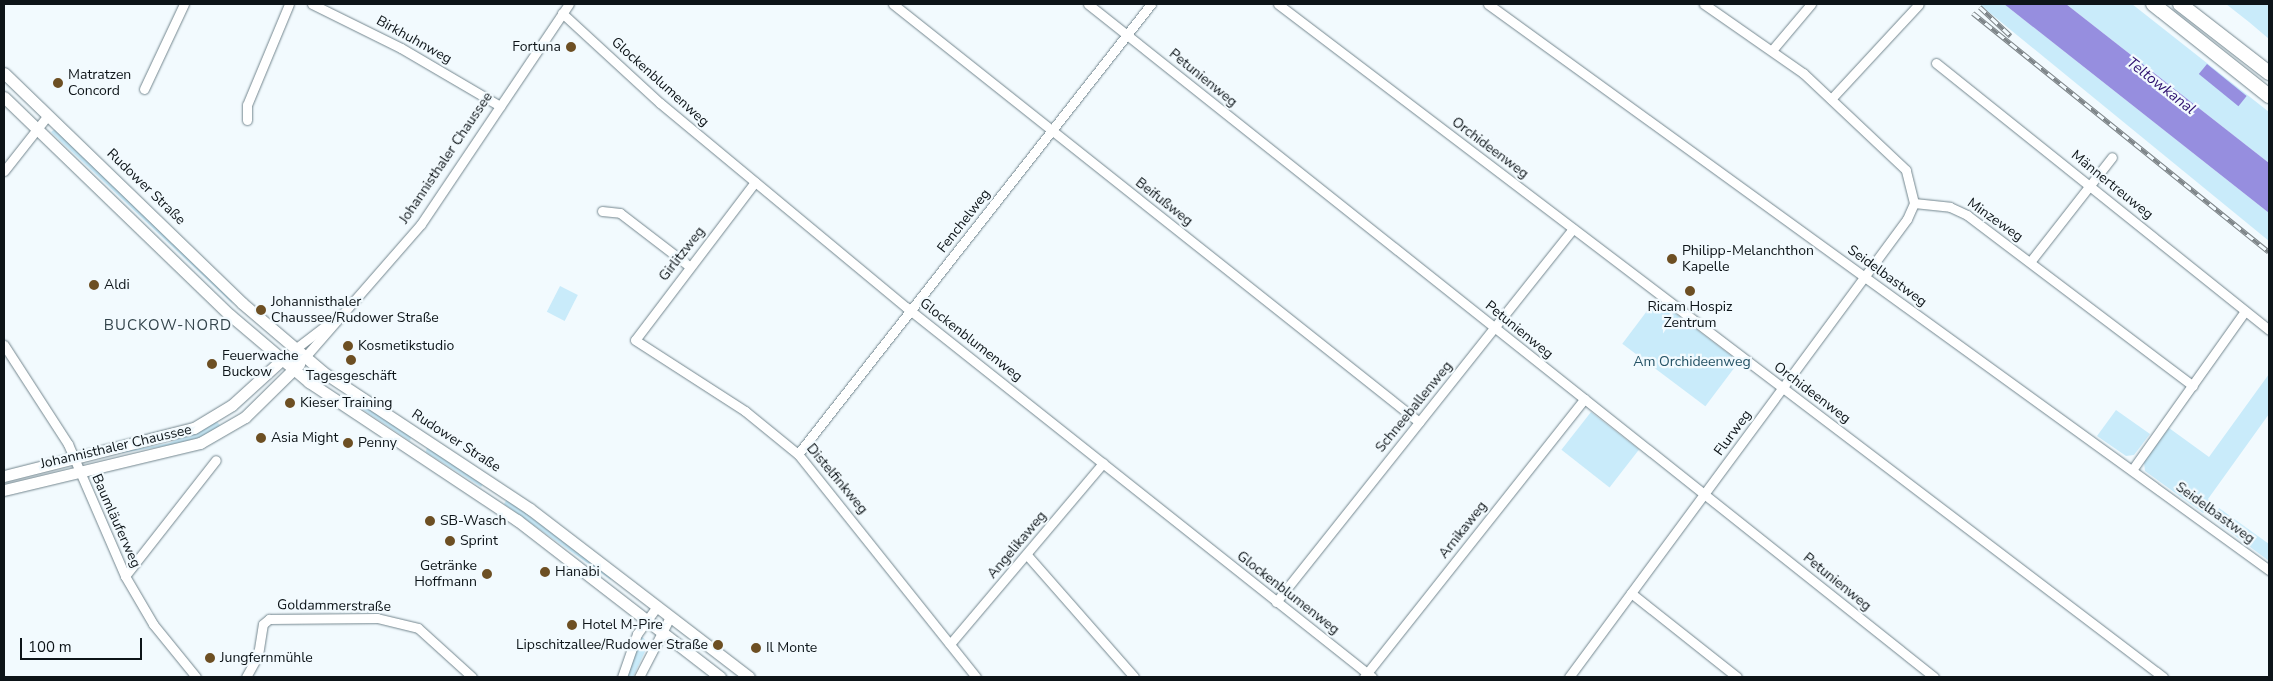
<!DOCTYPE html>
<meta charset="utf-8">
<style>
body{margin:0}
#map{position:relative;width:2273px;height:681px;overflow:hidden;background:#f2fafe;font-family:"Nunito Sans",sans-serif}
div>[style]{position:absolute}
.green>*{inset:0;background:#c9ebfa;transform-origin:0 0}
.water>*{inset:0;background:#968edf;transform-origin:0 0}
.roads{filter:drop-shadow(0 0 1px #73868e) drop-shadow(0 0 1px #73868e)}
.minor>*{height:9px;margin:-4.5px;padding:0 4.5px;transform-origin:4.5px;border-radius:4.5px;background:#fff}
.major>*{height:11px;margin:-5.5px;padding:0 5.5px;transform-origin:5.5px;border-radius:5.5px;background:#fff}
.highway>*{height:14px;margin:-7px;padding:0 7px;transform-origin:7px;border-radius:7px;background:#fff}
.rail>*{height:4.5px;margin-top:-2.25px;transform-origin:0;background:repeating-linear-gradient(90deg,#f2fafe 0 8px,#7e8589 0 16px);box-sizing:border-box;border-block:1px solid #7e8589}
.dots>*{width:14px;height:14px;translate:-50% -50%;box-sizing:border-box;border:2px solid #f2fafe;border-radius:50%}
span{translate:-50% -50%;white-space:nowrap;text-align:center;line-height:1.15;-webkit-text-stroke:4.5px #f2fafe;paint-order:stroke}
.street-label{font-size:14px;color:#0d1418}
.poi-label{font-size:14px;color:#0d1418}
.right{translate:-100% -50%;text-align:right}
.left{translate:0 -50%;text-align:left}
.park-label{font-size:14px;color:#245265}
.water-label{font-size:15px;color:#2c0e6e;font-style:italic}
.neighbourhood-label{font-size:15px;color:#34454c;letter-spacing:1px}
.frame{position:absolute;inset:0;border:5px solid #0d1418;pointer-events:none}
.scale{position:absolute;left:20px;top:638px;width:122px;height:22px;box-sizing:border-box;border:2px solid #0d1418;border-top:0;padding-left:6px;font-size:15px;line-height:18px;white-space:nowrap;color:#0d1418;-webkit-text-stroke:4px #f2fafe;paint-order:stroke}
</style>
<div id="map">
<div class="green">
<i style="clip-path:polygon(1979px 4px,2004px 4px,2269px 213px,2269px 241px)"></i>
<i style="clip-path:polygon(2066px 4px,2132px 4px,2269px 112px,2269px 163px)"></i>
<i style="clip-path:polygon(2226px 4px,2269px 4px,2269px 39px,2249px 22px)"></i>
<i style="clip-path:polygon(55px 129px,231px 300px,233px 304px,51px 132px)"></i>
<i style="left:560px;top:286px;width:20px;height:29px;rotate:27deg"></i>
<i style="left:1656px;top:299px;width:104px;height:56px;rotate:37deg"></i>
<i style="clip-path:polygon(2269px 374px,2269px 414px,2208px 499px,2214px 504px,2209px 510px,2203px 513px,2145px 471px,2144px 462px,2169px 428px,2209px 457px)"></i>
<i style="clip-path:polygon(365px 406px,411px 437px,410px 441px,359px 407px)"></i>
<i style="clip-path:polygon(2116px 410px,2150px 434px,2134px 455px,2126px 456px,2097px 436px)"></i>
<i style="left:1591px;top:412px;width:61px;height:48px;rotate:38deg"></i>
<i style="clip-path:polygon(217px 422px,221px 426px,202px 437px,172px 445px,89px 458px,169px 443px)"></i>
<i style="clip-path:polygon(427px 446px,483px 484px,481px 487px,426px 452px)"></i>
<i style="clip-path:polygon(507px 499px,611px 577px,611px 580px,504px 504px)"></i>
<i style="clip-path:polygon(2219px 508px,2269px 544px,2269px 561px,2214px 520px)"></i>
<i style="clip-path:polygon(641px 636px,649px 643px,633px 677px,626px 677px)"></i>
</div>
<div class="water">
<i style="clip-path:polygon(2004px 4px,2066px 4px,2269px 163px,2269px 213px)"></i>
<i style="left:2207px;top:64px;width:51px;height:13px;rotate:39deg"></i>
</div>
<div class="roads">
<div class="minor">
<i style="left:312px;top:4px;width:99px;rotate:26.3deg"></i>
<i style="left:401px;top:48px;width:115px;rotate:30.4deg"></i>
<i style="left:893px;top:4px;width:672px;rotate:38.47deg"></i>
<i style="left:1088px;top:4px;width:1081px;rotate:38.5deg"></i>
<i style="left:1278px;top:4px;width:1112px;rotate:37.25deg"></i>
<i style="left:1488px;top:4px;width:965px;rotate:35.93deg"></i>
<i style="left:562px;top:13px;width:133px;rotate:42.6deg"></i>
<i style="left:660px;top:103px;width:320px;rotate:39.7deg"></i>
<i style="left:906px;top:307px;width:595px;rotate:38.45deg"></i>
<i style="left:1773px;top:49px;width:59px;rotate:-49.8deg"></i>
<i style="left:1936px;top:63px;width:427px;rotate:38.7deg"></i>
<i style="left:144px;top:89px;width:94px;rotate:-64.8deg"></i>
<i style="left:1831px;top:99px;width:129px;rotate:-47.2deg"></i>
<i style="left:247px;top:120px;width:15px;rotate:-90deg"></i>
<i style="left:247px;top:105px;width:109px;rotate:-67.4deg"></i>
<i style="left:4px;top:171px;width:71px;rotate:-51.8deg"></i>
<i style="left:755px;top:182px;width:198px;rotate:127.2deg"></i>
<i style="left:635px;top:340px;width:131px;rotate:32.8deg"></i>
<i style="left:745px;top:411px;width:68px;rotate:39.1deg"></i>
<i style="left:798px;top:454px;width:285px;rotate:51.4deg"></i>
<i style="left:1914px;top:203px;width:36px;rotate:6deg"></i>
<i style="left:1950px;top:207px;width:19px;rotate:25deg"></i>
<i style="left:1967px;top:215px;width:283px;rotate:37.1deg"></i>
<i style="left:602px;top:211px;width:18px;rotate:6deg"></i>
<i style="left:620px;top:213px;width:87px;rotate:37.5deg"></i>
<i style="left:2030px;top:262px;width:133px;rotate:-52deg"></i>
<i style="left:4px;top:345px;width:118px;rotate:57.1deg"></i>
<i style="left:68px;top:444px;width:144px;rotate:66.6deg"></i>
<i style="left:125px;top:576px;width:56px;rotate:59.7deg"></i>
<i style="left:153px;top:624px;width:68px;rotate:50.9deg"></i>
<i style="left:295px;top:349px;width:48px;rotate:-37.3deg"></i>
<i style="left:305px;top:357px;width:176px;rotate:-48.9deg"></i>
<i style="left:421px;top:224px;width:265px;rotate:-56.1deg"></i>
<i style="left:798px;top:454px;width:572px;rotate:-51.89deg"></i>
<i style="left:2132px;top:470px;width:195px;rotate:-54.6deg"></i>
<i style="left:1027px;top:555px;width:162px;rotate:48.7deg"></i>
<i style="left:125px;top:576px;width:147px;rotate:-51.9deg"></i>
<i style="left:1631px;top:593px;width:135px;rotate:38.4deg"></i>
<i style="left:1276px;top:602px;width:477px;rotate:-51.5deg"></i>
<i style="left:950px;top:644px;width:237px;rotate:-49.8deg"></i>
<i style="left:246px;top:677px;width:25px;rotate:-61deg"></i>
<i style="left:258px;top:655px;width:31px;rotate:-81deg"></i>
<i style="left:263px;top:624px;width:8px;rotate:-40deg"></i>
<i style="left:269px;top:619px;width:108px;rotate:-0.5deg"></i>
<i style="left:377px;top:618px;width:42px;rotate:13.7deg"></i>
<i style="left:418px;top:628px;width:73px;rotate:42.2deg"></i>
<i style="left:622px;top:677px;width:46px;rotate:-70.8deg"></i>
<i style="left:637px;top:634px;width:34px;rotate:-54deg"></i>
<i style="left:639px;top:677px;width:68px;rotate:-62.7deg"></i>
<i style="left:1364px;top:677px;width:355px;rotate:-51.6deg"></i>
<i style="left:1569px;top:677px;width:569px;rotate:-53.57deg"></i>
<i style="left:1907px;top:219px;width:17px;rotate:-66deg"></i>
<i style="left:1914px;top:203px;width:34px;rotate:-104deg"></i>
<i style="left:1906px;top:170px;width:141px;rotate:-136.7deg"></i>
<i style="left:1803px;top:73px;width:121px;rotate:-145.1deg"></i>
</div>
<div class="major">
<i style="left:4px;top:73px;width:331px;rotate:44deg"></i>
<i style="left:242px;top:303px;width:106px;rotate:40.4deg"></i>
<i style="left:323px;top:372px;width:248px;rotate:33.5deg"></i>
<i style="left:530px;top:509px;width:276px;rotate:37.5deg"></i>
<i style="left:4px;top:97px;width:314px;rotate:44deg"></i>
<i style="left:230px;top:315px;width:104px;rotate:40.3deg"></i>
<i style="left:309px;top:382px;width:250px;rotate:33.6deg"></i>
<i style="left:517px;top:520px;width:257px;rotate:37.7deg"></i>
<i style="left:4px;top:476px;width:196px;rotate:-14.2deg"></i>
<i style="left:194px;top:428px;width:44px;rotate:-31.2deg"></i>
<i style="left:232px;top:405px;width:74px;rotate:-42.3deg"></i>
<i style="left:4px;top:490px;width:202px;rotate:-13.5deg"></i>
<i style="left:200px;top:443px;width:52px;rotate:-30deg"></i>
<i style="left:245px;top:417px;width:76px;rotate:-44.5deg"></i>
</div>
<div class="highway">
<i style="left:2153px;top:4px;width:148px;rotate:38.4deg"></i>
<i style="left:2180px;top:4px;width:113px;rotate:37.8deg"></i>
</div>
</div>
<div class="rail">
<i style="left:1980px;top:7px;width:42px;rotate:43.1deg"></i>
<i style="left:1973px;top:13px;width:380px;rotate:38.9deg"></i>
</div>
<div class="dots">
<i style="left:571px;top:47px;background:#6d4f23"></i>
<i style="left:58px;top:83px;background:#6d4f23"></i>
<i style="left:1672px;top:259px;background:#6d4f23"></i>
<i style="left:94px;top:285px;background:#6d4f23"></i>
<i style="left:1690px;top:291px;background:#6d4f23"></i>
<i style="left:261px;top:310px;background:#6d4f23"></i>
<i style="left:348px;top:346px;background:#6d4f23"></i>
<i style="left:351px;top:360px;background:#6d4f23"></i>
<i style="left:212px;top:364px;background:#6d4f23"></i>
<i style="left:290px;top:403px;background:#6d4f23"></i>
<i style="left:261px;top:438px;background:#6d4f23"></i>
<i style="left:348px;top:443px;background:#6d4f23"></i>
<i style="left:430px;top:521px;background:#6d4f23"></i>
<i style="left:450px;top:541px;background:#6d4f23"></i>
<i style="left:545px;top:572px;background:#6d4f23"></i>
<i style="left:487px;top:574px;background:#6d4f23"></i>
<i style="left:572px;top:625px;background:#6d4f23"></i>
<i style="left:718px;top:645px;background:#6d4f23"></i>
<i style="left:756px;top:648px;background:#6d4f23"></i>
<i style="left:210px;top:658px;background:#6d4f23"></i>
</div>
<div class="street-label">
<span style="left:414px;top:40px;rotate:29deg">Birkhuhnweg</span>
<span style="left:1203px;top:78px;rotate:39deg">Petunienweg</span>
<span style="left:660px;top:82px;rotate:42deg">Glockenblumenweg</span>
<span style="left:1490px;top:148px;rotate:37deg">Orchideenweg</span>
<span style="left:446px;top:158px;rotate:-56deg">Johannisthaler Chaussee</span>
<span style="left:2112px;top:185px;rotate:39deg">Männertreuweg</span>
<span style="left:146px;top:187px;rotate:44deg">Rudower Straße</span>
<span style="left:1164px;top:202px;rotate:38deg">Beifußweg</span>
<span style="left:1995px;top:220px;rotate:35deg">Minzeweg</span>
<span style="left:964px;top:221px;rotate:-52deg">Fenchelweg</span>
<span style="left:682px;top:254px;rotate:-52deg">Girlitzweg</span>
<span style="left:1887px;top:276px;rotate:36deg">Seidelbastweg</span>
<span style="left:1519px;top:330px;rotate:39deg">Petunienweg</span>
<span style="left:971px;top:340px;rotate:38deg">Glockenblumenweg</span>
<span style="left:1812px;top:393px;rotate:37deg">Orchideenweg</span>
<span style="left:1414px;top:407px;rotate:-51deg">Schneeballenweg</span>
<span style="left:1733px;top:433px;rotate:-54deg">Flurweg</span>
<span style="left:456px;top:441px;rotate:33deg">Rudower Straße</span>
<span style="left:116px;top:447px;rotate:-13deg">Johannisthaler Chaussee</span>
<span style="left:837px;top:479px;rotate:50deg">Distelfinkweg</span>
<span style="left:2215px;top:513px;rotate:36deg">Seidelbastweg</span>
<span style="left:116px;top:521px;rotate:66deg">Baumläuferweg</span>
<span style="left:1463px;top:530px;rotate:-52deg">Arnikaweg</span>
<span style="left:1017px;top:545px;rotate:-50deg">Angelikaweg</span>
<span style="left:1837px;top:582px;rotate:39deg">Petunienweg</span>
<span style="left:1288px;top:593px;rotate:38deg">Glockenblumenweg</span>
<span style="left:334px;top:606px;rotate:1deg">Goldammerstraße</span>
</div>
<div class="poi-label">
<span class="right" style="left:561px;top:47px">Fortuna</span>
<span class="left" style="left:68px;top:83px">Matratzen<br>Concord</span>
<span class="left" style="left:1682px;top:259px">Philipp-Melanchthon<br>Kapelle</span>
<span class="left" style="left:104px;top:285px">Aldi</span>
<span class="left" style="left:271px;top:310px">Johannisthaler<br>Chaussee/Rudower Straße</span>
<span style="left:1690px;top:315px">Ricam Hospiz<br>Zentrum</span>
<span class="left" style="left:358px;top:346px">Kosmetikstudio</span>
<span class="left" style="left:222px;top:364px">Feuerwache<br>Buckow</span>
<span style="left:351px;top:376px">Tagesgeschäft</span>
<span class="left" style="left:300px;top:403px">Kieser Training</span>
<span class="left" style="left:271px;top:438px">Asia Might</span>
<span class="left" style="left:358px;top:443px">Penny</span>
<span class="left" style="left:440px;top:521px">SB-Wasch</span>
<span class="left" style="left:460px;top:541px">Sprint</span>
<span class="right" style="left:477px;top:574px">Getränke<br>Hoffmann</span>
<span class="left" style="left:555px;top:572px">Hanabi</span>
<span class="left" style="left:582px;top:625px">Hotel M-Pire</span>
<span class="right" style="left:708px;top:645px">Lipschitzallee/Rudower Straße</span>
<span class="left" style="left:766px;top:648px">Il Monte</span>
<span class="left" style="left:220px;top:658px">Jungfernmühle</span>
</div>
<div class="park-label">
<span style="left:1692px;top:362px">Am Orchideenweg</span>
</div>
<div class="water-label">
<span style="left:2161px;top:86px;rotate:38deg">Teltowkanal</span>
</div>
<div class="neighbourhood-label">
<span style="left:168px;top:326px">BUCKOW-NORD</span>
</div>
<div class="frame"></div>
<div class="scale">100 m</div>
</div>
